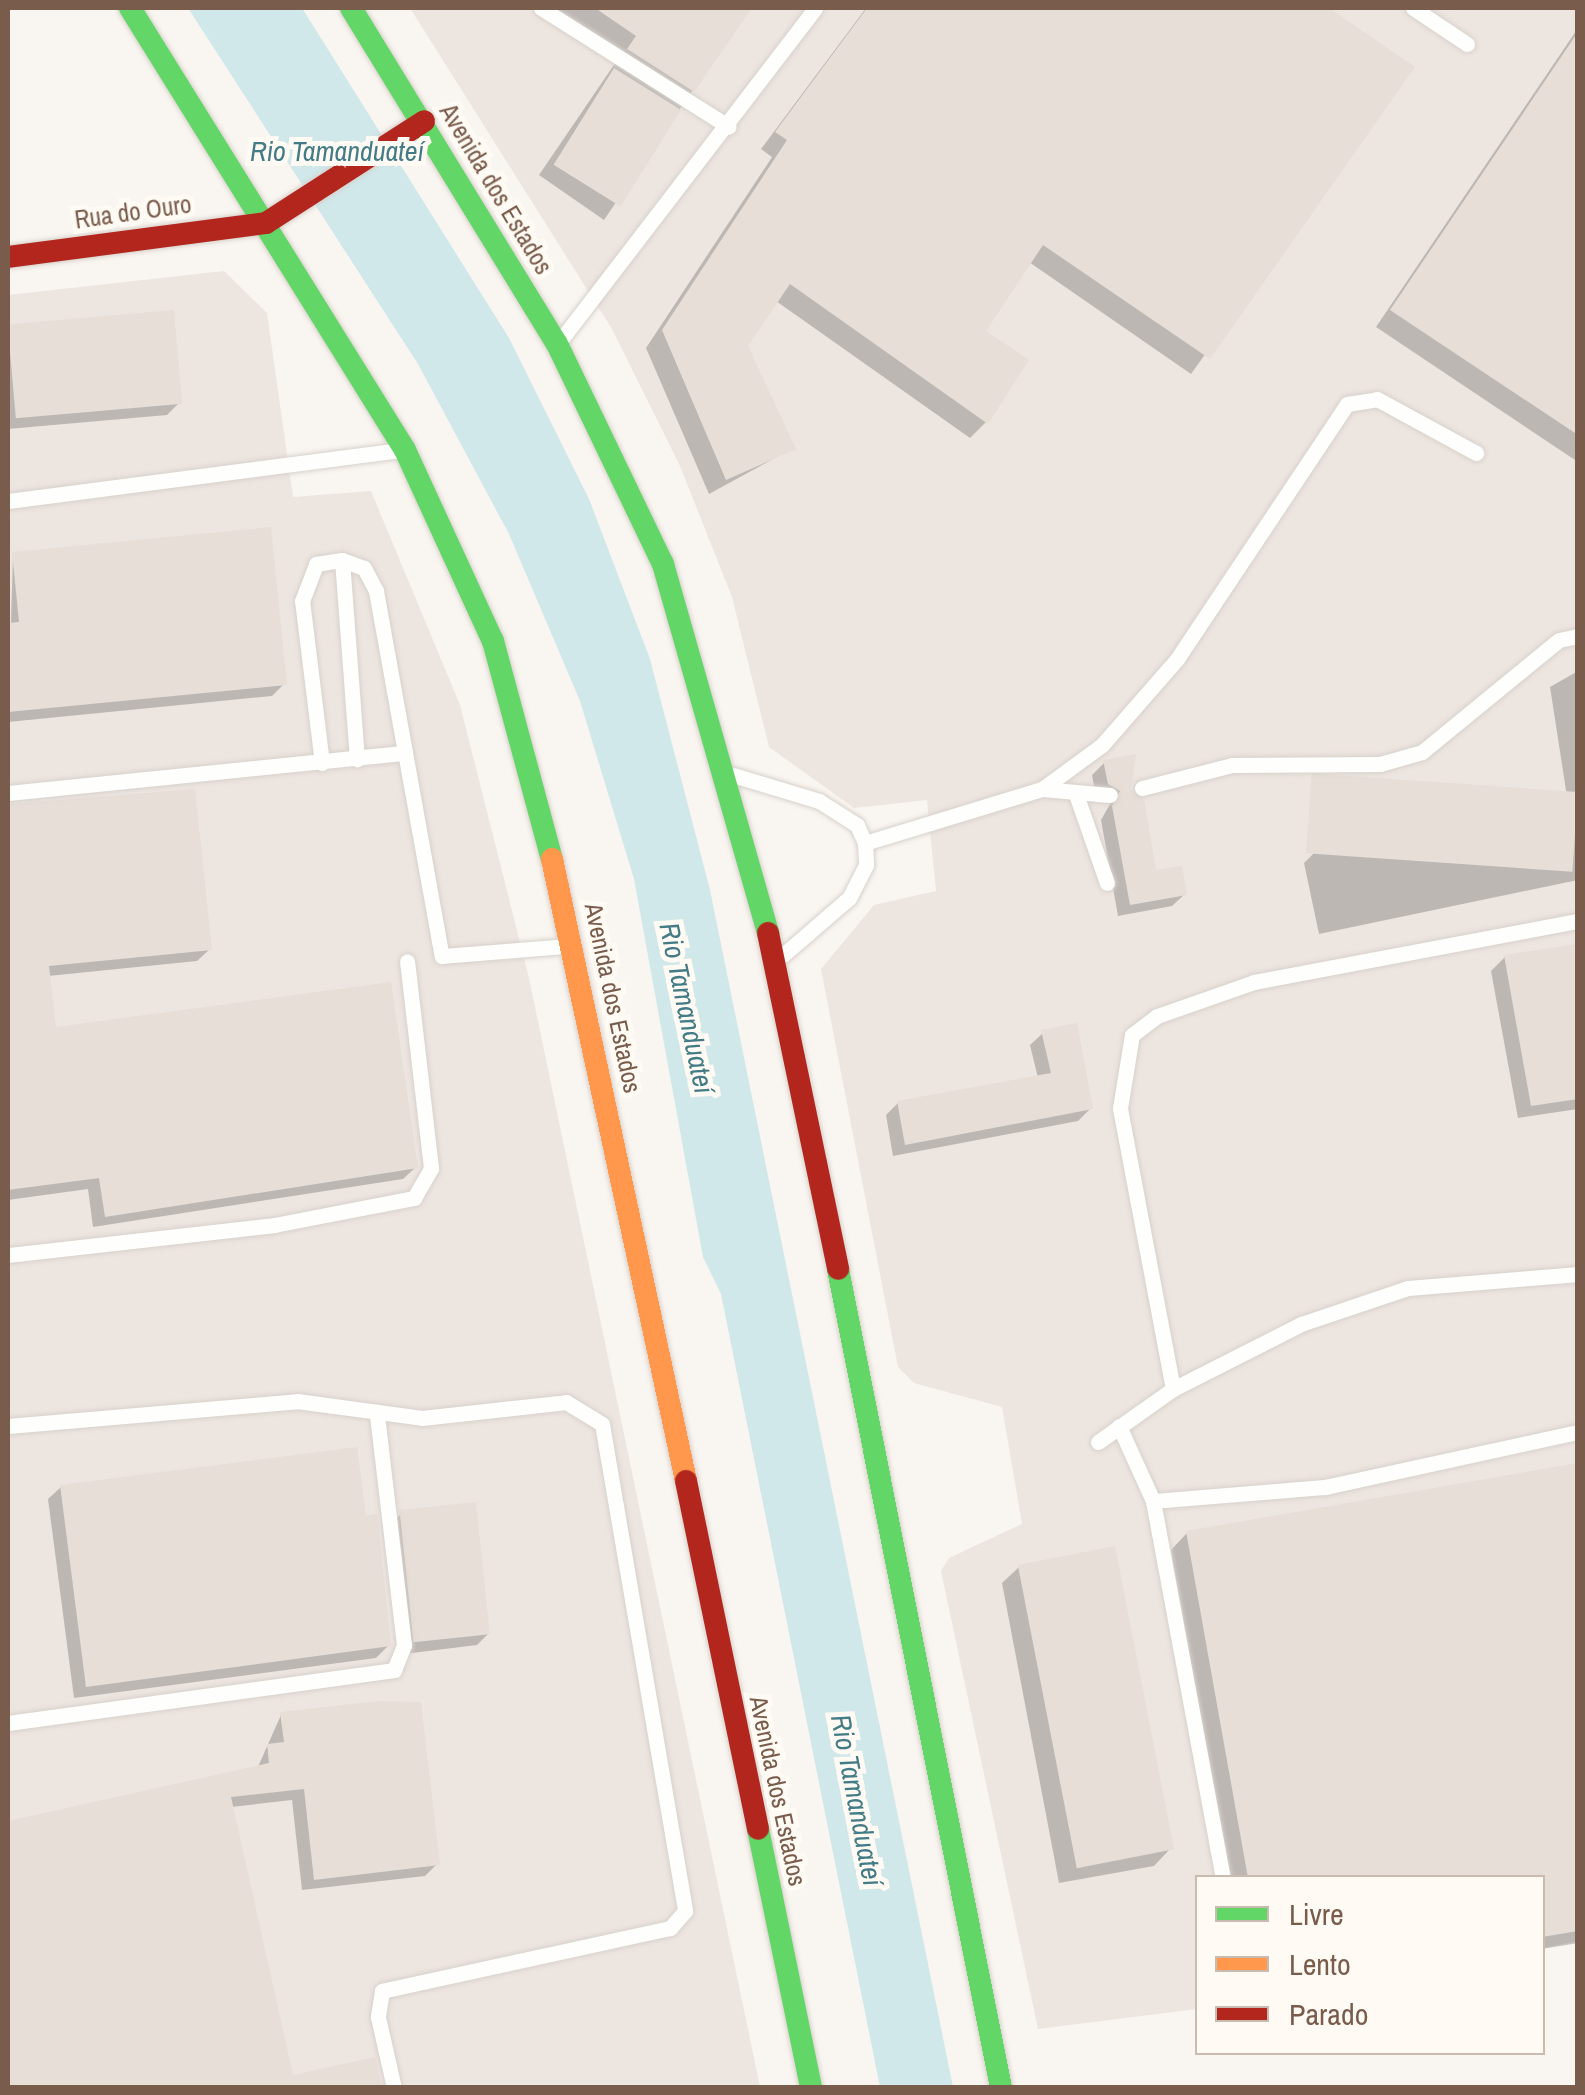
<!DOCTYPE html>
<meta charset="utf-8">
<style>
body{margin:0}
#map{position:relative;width:1585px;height:2095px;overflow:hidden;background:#f9f5f0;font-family:"Archivo Narrow",sans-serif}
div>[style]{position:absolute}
.industrial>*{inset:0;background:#ede5e0}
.water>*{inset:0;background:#d0e8ea}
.shadow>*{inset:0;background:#0003}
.building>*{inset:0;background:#e6ded7;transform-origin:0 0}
.roads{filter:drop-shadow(0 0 2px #d7d1cb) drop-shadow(0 0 2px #d7d1cb)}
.lane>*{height:15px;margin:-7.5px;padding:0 7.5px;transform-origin:7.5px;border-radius:7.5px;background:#fefefd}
.fast>*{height:22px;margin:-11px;padding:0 11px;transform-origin:11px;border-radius:11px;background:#63d668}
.slow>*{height:22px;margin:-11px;padding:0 11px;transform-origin:11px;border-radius:11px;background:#ff974d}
.jam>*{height:22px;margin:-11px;padding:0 11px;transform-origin:11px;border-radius:11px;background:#b3261e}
span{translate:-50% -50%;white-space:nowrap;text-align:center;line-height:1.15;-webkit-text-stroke:10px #fffaf3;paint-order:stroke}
.street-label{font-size:25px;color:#7a5c4d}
.water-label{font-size:28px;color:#437c86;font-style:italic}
.frame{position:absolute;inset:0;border:10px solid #7a5c4d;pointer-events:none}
.legend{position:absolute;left:1195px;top:1875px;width:350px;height:180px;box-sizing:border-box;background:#fffaf3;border:2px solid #cabbb1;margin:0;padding:12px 18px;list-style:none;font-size:30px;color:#7a5c4d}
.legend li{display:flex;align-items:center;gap:20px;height:50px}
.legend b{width:50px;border:2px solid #cabbb1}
</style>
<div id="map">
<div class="industrial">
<i style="clip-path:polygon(410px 8px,1577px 8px,1577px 1941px,1543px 1948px,1542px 1878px,1198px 1878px,1197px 2009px,1038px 2029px,941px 1571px,949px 1558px,1022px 1524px,1002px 1407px,914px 1383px,898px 1367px,821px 969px,874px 905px,936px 891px,927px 800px,854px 808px,769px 747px,732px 597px,680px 466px,612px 329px)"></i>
<i style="clip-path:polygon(224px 271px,267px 313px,293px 497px,371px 491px,460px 705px,529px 978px,760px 2087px,8px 2087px,8px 295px)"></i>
</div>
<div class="water">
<i style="clip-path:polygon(188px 8px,302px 8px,509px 338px,589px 499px,650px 659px,710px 890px,953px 2087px,880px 2087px,721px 1294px,703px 1257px,634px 879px,580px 701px,509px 534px,418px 364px)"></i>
</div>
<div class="shadow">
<i style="clip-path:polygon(555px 8px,749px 8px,604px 220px,539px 175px,622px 53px)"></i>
<i style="clip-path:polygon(866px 8px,1324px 8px,1411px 68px,1191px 374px,1029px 262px,983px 332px,986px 422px,970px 438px,776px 301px,745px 346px,793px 448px,709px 494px,646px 348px,772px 157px,761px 149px)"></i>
<i style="clip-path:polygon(1578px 28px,1578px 462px,1376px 327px)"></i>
<i style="clip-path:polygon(172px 312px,179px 403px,167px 415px,8px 429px,8px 327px)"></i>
<i style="clip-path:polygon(13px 554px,284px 684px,272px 696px,8px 722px)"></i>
<i style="clip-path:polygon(1578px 671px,1578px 880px,1319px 934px,1304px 863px,1318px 849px,1567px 797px,1550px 687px)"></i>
<i style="clip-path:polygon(1105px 762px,1128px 791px,1154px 873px,1185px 894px,1172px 906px,1118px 916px,1101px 820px,1110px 804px,1096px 796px,1092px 775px)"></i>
<i style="clip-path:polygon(193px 791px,210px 949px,197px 961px,48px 976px,54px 1030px,416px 1167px,403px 1179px,93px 1227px,88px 1189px,8px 1200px,8px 808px)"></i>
<i style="clip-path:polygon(1578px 947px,1578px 1109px,1518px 1118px,1491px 971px,1505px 957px)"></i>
<i style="clip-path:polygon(1043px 1033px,1090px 1109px,1078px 1121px,893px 1156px,886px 1115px,898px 1103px,1038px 1078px,1030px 1045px)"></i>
<i style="clip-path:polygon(1578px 1465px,1578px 1943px,1542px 1949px,1542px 1878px,1229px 1878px,1171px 1550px,1187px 1533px)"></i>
<i style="clip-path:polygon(61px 1487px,364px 1518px,389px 1645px,376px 1658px,74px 1698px,48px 1499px)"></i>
<i style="clip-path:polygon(401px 1514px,489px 1633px,477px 1645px,404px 1654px,389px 1526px)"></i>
<i style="clip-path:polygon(1019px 1567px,1170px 1849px,1154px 1866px,1059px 1883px,1002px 1583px)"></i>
<i style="clip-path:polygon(281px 1715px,437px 1864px,425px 1876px,302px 1890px,292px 1800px,231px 1807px,291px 2078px,380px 2088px,8px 2088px,8px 1824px,257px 1769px)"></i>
</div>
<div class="building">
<i style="clip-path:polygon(595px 8px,752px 8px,694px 92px,627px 49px,636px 36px)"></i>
<i style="clip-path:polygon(867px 8px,1329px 8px,1415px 67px,1210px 359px,1043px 245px,986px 331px,1029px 360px,988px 424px,790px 284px,748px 346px,796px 449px,726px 480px,662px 330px,787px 140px,775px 132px)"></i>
<i style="clip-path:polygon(1578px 32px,1578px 435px,1390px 310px)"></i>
<i style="left:614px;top:68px;width:79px;height:114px;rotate:32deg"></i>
<i style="left:174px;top:310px;width:94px;height:167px;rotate:85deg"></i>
<i style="clip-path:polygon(271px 527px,287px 685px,8px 712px,8px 623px,19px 622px,12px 552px)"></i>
<i style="clip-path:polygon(1136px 754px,1131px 790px,1144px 799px,1156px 870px,1182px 866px,1187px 895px,1130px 905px,1112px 806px,1120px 791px,1108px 784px,1103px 760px)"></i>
<i style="clip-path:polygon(195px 789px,212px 950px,49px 966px,56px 1027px,391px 982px,418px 1168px,105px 1217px,99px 1178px,8px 1190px,8px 804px)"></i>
<i style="left:1578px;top:792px;width:80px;height:267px;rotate:94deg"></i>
<i style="clip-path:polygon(1578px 944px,1578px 1099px,1531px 1106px,1504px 955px)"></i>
<i style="clip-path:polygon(1077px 1023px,1093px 1109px,905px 1145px,897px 1101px,1051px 1073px,1041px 1030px)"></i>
<i style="clip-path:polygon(357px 1447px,366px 1516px,377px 1514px,391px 1646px,86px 1687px,60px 1485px)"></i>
<i style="clip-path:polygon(1578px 1463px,1578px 1931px,1542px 1937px,1542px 1878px,1248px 1878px,1186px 1531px)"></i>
<i style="left:476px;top:1502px;width:133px;height:77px;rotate:84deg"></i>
<i style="left:1115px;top:1546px;width:309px;height:99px;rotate:79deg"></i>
<i style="clip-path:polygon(378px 1701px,421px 1702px,440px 1865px,314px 1880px,304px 1789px,231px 1797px,293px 2075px,375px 2057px,382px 2088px,8px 2088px,8px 1821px,269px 1763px,267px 1744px,284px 1742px,280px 1712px)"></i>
</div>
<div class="roads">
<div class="lane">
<i style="left:541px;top:8px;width:222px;rotate:32.3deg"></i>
<i style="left:1413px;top:8px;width:65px;rotate:33.7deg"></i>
<i style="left:563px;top:337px;width:414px;rotate:-52.5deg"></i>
<i style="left:8px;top:501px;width:390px;rotate:-7.4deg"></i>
<i style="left:342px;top:560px;width:200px;rotate:85.7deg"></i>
<i style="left:322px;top:763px;width:163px;rotate:-97deg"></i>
<i style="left:302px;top:601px;width:40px;rotate:-69deg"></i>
<i style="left:316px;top:564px;width:26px;rotate:-9deg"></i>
<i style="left:342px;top:560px;width:23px;rotate:20deg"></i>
<i style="left:364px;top:568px;width:26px;rotate:62deg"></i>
<i style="left:376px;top:591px;width:371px;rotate:79.8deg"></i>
<i style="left:442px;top:956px;width:125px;rotate:-4.6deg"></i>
<i style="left:733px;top:775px;width:90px;rotate:16.8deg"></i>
<i style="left:819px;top:801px;width:45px;rotate:32.3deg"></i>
<i style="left:857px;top:825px;width:20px;rotate:66deg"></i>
<i style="left:865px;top:843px;width:22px;rotate:87deg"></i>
<i style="left:866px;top:865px;width:37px;rotate:117deg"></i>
<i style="left:849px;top:898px;width:87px;rotate:139.2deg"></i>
<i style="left:1142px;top:788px;width:93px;rotate:-14.3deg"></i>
<i style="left:1232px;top:765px;width:148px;rotate:-0.4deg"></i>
<i style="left:1380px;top:764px;width:44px;rotate:-15.9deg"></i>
<i style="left:1422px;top:752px;width:177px;rotate:-39.3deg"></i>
<i style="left:1559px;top:640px;width:19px;rotate:-12deg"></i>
<i style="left:1042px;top:789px;width:68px;rotate:5deg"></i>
<i style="left:8px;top:793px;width:399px;rotate:-5.8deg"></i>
<i style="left:1077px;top:797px;width:91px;rotate:70.8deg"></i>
<i style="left:865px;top:843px;width:185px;rotate:-17deg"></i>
<i style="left:1042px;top:789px;width:74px;rotate:-36.3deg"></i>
<i style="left:1102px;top:745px;width:114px;rotate:-48.9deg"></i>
<i style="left:1177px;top:659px;width:306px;rotate:-56.3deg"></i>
<i style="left:1347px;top:404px;width:30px;rotate:-9deg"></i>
<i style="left:1377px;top:399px;width:113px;rotate:28.6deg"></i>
<i style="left:8px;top:1255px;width:268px;rotate:-6.4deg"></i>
<i style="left:274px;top:1225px;width:143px;rotate:-10.9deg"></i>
<i style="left:414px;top:1198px;width:34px;rotate:-60deg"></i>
<i style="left:431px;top:1168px;width:208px;rotate:-96.6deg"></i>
<i style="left:1173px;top:1389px;width:144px;rotate:-26.9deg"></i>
<i style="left:1301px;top:1324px;width:113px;rotate:-18.6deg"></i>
<i style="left:1408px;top:1288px;width:171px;rotate:-4.7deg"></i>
<i style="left:8px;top:1426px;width:290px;rotate:-4.9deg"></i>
<i style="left:297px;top:1401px;width:126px;rotate:7.7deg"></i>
<i style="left:422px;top:1418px;width:145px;rotate:-6.3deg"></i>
<i style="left:566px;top:1402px;width:42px;rotate:31.4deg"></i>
<i style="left:602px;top:1424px;width:494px;rotate:80.3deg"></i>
<i style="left:685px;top:1911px;width:23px;rotate:131deg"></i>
<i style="left:670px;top:1928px;width:295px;rotate:167.7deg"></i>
<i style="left:382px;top:1991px;width:26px;rotate:99deg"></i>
<i style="left:378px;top:2017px;width:73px;rotate:77.3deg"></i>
<i style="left:1119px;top:1426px;width:82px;rotate:65.6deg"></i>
<i style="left:1153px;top:1501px;width:173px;rotate:-4.7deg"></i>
<i style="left:1325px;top:1487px;width:259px;rotate:-12.3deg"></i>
<i style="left:1098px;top:1442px;width:92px;rotate:-35.2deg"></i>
<i style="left:1173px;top:1389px;width:286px;rotate:-100.7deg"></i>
<i style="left:1120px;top:1108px;width:74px;rotate:-80.7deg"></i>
<i style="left:1132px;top:1035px;width:31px;rotate:-37deg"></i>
<i style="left:1157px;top:1016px;width:103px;rotate:-19.3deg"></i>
<i style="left:1254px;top:982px;width:330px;rotate:-10.7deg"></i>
<i style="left:1153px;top:1501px;width:383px;rotate:79.5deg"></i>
<i style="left:8px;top:1723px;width:390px;rotate:-7.8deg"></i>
<i style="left:394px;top:1670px;width:27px;rotate:-68deg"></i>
<i style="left:404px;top:1645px;width:232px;rotate:-96.7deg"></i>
</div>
<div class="fast">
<i style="left:130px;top:8px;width:521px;rotate:58.11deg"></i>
<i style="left:405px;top:450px;width:210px;rotate:65.3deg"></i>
<i style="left:493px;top:641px;width:226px;rotate:74.9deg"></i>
<i style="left:351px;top:8px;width:394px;rotate:58.5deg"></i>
<i style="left:557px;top:344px;width:244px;rotate:64.3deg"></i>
<i style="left:663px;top:564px;width:384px;rotate:74.1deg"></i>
<i style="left:838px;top:1269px;width:835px;rotate:78.74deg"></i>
<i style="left:758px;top:1829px;width:264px;rotate:78.4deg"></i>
</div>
<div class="slow">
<i style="left:552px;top:859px;width:636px;rotate:77.84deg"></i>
</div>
<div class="jam">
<i style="left:266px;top:223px;width:188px;rotate:-32.8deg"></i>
<i style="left:8px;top:257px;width:260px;rotate:-7.5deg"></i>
<i style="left:768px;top:933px;width:343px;rotate:78.2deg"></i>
<i style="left:686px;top:1481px;width:355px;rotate:78.3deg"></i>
</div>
</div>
<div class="street-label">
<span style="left:496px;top:189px;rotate:59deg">Avenida dos Estados</span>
<span style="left:133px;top:212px;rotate:-8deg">Rua do Ouro</span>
<span style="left:613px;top:998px;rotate:78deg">Avenida dos Estados</span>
<span style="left:778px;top:1791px;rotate:78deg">Avenida dos Estados</span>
</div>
<div class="water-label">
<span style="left:337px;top:151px">Rio Tamanduateí</span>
<span style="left:687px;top:1008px;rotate:78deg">Rio Tamanduateí</span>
<span style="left:857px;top:1800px;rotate:79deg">Rio Tamanduateí</span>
</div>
<div class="frame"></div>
<ul class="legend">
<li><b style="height:12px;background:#63d668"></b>Livre</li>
<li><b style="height:12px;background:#ff974d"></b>Lento</li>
<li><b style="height:12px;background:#b3261e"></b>Parado</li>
</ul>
</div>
